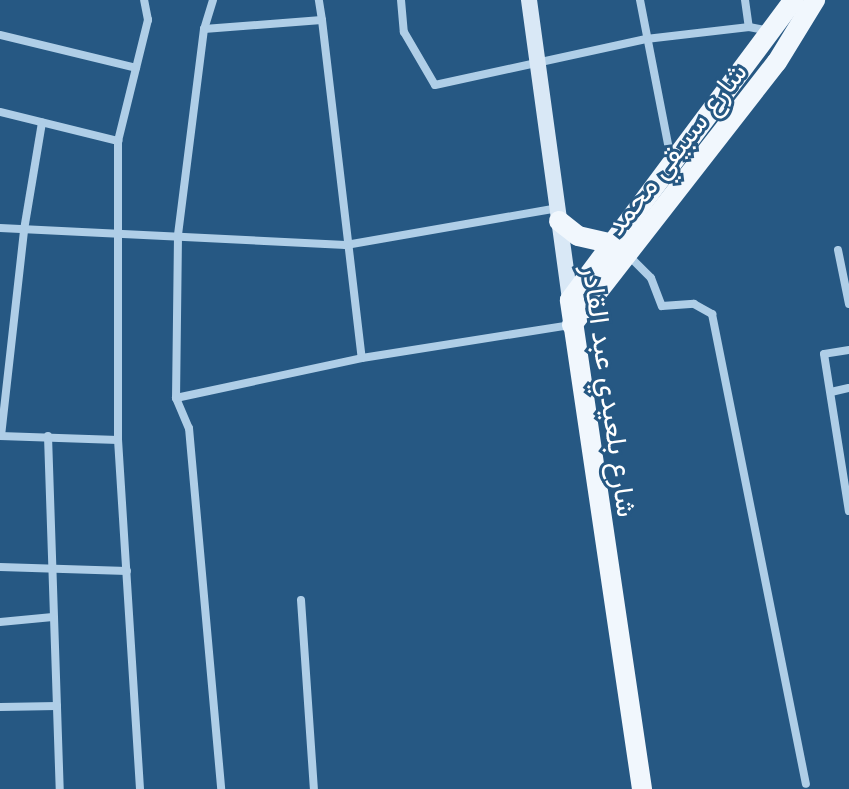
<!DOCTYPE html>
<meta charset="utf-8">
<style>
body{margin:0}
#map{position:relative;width:849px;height:789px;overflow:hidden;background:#265883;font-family:Lato,Vazirmatn,sans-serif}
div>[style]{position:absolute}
.minor>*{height:8px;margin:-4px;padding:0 4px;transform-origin:4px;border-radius:4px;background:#afcee7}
.secondary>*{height:16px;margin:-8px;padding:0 8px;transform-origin:8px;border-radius:8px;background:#d9e8f6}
.primary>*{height:20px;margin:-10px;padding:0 10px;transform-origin:10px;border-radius:10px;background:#f1f7fd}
span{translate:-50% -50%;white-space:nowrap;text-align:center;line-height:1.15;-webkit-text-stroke:6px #265883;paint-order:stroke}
.street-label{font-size:28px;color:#fff}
</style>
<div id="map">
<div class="minor">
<i style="left:213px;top:0;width:30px;rotate:107deg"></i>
<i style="left:204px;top:29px;width:209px;rotate:97.2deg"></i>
<i style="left:178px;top:236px;width:162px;rotate:90.7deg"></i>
<i style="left:176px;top:398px;width:33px;rotate:67deg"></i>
<i style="left:189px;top:428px;width:362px;rotate:84.9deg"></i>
<i style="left:401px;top:0;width:32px;rotate:85deg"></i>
<i style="left:404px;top:32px;width:61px;rotate:59.7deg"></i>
<i style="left:435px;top:85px;width:216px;rotate:-12.3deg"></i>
<i style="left:646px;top:39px;width:104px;rotate:-6.6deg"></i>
<i style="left:749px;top:27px;width:21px;rotate:11deg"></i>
<i style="left:640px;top:0;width:163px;rotate:79deg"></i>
<i style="left:745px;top:0;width:27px;rotate:82deg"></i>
<i style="left:322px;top:20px;width:340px;rotate:83.3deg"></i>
<i style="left:204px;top:29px;width:118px;rotate:-4.4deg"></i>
<i style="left:322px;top:20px;width:20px;rotate:-99deg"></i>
<i style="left:0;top:35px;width:140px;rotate:13.6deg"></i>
<i style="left:0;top:112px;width:122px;rotate:13.8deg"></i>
<i style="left:0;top:228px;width:346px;rotate:2.8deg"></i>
<i style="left:346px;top:245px;width:214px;rotate:-9.9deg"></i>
<i style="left:838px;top:250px;width:55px;rotate:78.5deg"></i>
<i style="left:629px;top:256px;width:31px;rotate:45deg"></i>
<i style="left:651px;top:278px;width:30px;rotate:69deg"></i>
<i style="left:662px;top:306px;width:32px;rotate:-4deg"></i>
<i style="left:694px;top:304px;width:21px;rotate:29deg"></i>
<i style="left:712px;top:314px;width:479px;rotate:78.7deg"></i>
<i style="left:849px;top:350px;width:25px;rotate:171deg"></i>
<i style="left:824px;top:354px;width:159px;rotate:81deg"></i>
<i style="left:831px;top:392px;width:18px;rotate:-13deg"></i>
<i style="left:176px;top:398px;width:190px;rotate:-12.1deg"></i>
<i style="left:362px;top:358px;width:212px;rotate:-9deg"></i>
<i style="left:0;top:436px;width:118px;rotate:1.9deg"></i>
<i style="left:1px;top:436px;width:207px;rotate:-83.6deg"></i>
<i style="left:24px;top:230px;width:109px;rotate:-80.5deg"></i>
<i style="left:48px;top:436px;width:353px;rotate:88.1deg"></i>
<i style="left:0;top:567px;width:127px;rotate:1.8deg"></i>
<i style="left:301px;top:600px;width:189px;rotate:86.1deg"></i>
<i style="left:0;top:622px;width:53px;rotate:-5.4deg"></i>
<i style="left:0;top:707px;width:57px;rotate:-1deg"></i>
<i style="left:140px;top:789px;width:350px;rotate:-93.6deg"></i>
<i style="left:118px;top:440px;width:299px;rotate:-90deg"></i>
<i style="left:118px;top:141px;width:125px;rotate:-76.1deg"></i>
<i style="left:148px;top:20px;width:20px;rotate:-101deg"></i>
</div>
<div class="secondary">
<i style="left:529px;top:0;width:303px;rotate:82.2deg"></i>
</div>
<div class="primary">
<i style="left:559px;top:221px;width:24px;rotate:38deg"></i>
<i style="left:578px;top:236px;width:36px;rotate:13deg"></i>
<i style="left:572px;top:325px;width:333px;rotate:-52.1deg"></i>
<i style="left:777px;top:62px;width:73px;rotate:-58.5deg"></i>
<i style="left:642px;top:789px;width:494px;rotate:-98.4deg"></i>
<i style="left:570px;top:300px;width:374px;rotate:-53.3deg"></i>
</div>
<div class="street-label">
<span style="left:675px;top:148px;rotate:-52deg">شارع سبيقي محمد</span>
<span style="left:611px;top:391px;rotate:82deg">شارع بلعيدي عبد القادر</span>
</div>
</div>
